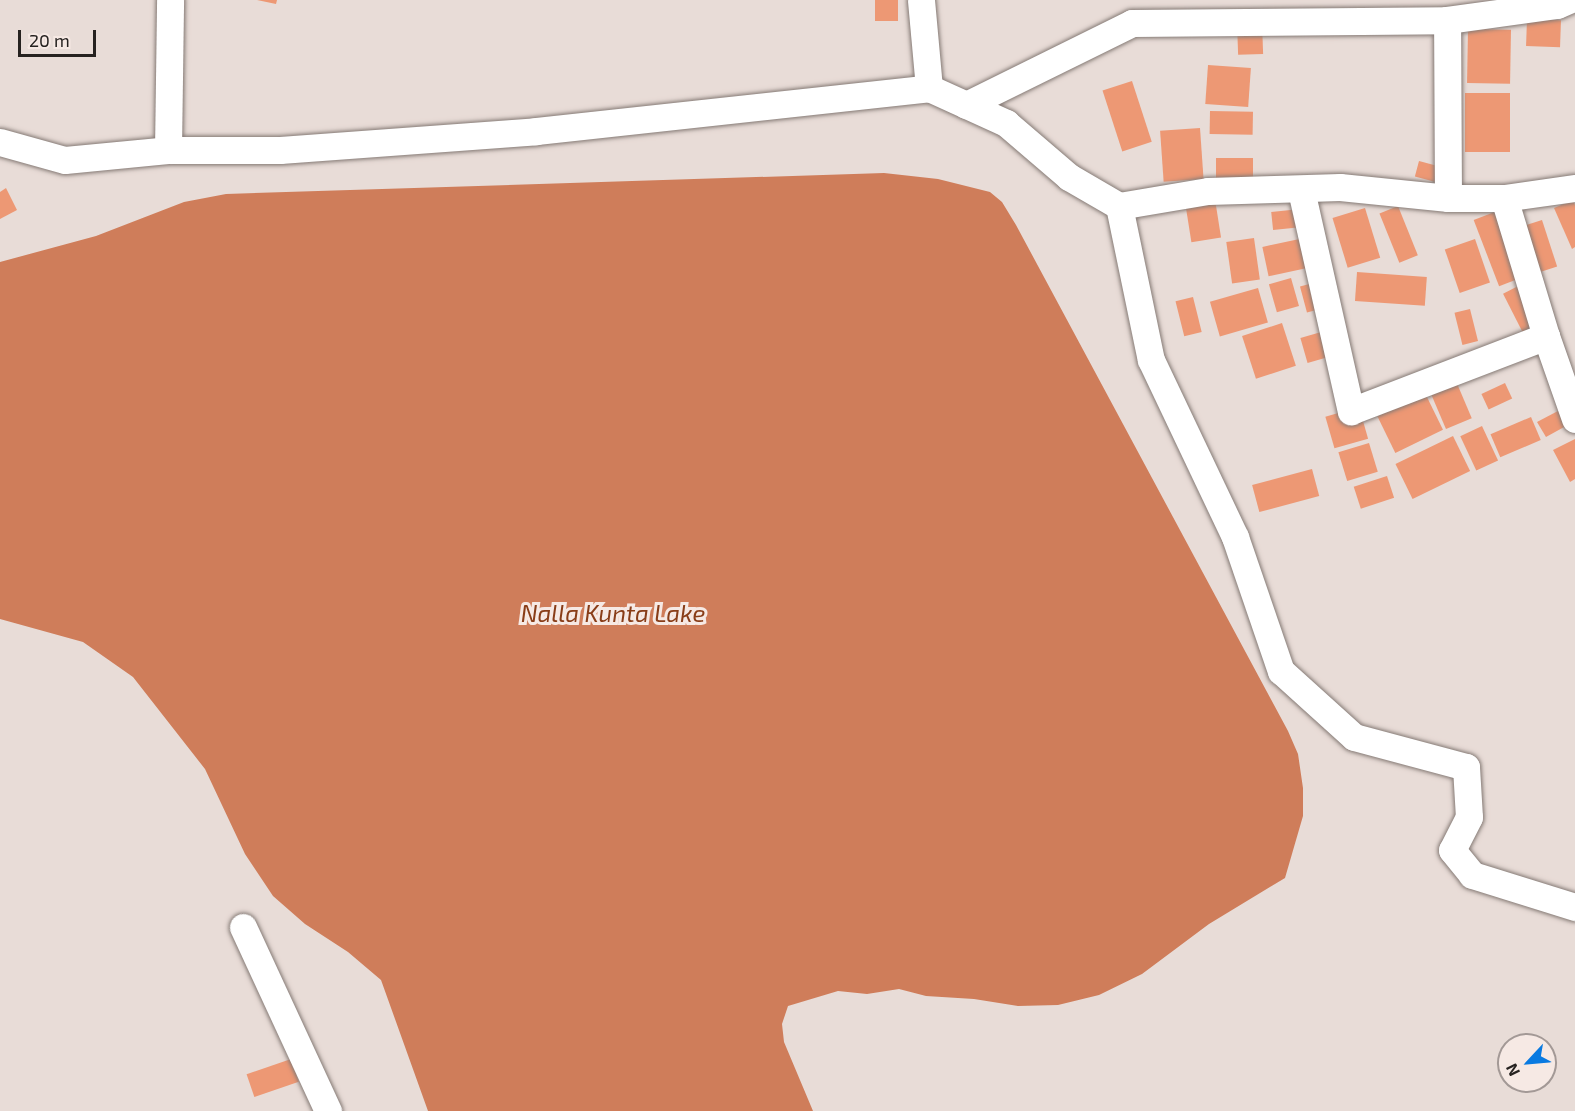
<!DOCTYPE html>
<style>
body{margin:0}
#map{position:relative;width:1575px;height:1111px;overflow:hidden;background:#e8dcd7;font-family:"Exo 2",sans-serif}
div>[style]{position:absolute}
.water>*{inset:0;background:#cf7d5a}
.building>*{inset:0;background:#ed9874;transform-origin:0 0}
.roads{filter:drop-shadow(0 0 2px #857a75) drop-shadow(0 0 2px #857a75)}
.minor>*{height:27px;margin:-13.5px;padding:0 13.5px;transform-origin:13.5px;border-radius:13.5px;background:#fff}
span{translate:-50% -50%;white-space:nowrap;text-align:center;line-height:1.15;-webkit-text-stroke:6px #f6e9e4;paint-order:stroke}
.water-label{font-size:24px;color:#893d18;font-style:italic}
.north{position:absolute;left:1497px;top:1033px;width:60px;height:60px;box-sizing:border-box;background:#f6e9e4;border:2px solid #a39996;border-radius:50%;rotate:244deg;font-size:16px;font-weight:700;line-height:24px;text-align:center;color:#262220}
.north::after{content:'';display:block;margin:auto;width:21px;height:27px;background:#097ae1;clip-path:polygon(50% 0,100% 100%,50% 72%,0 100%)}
.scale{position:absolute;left:18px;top:30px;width:78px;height:27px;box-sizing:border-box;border:3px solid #262220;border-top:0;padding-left:8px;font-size:18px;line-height:21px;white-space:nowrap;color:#262220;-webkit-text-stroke:4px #f6e9e4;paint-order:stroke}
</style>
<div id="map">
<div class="water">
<i style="clip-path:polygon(884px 173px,938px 179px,990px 192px,1002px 202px,1016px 225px,1288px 731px,1298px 754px,1303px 788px,1303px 816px,1285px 878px,1209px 924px,1142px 974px,1099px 995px,1058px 1005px,1018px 1006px,974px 999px,926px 996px,899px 989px,867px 994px,838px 991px,788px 1006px,782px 1024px,784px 1042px,813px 1111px,428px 1111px,381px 980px,348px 952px,305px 924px,273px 896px,245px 854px,205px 769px,133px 677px,83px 642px,0 619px,0 262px,96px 236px,184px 202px,226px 194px)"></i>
</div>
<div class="building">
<i style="clip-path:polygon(257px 0,277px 0,276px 4px)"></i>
<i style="left:875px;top:0;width:23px;height:21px"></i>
<i style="left:1527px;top:19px;width:34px;height:27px;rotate:2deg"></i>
<i style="left:1262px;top:22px;width:32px;height:25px;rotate:88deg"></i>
<i style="left:1468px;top:29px;width:43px;height:54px;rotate:1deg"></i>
<i style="left:1208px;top:65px;width:43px;height:39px;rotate:4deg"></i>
<i style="left:1132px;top:81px;width:64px;height:31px;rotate:72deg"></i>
<i style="left:1465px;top:93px;width:45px;height:59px"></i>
<i style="left:1210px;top:111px;width:43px;height:23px;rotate:1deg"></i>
<i style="left:1200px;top:128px;width:51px;height:40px;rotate:86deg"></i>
<i style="left:1253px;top:158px;width:25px;height:37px;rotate:90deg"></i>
<i style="left:1419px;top:161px;width:28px;height:16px;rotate:15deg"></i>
<i style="clip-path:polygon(6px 188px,17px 210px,0 219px,0 192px)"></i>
<i style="left:1214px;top:193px;width:45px;height:30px;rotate:81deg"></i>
<i style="clip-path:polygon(1573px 200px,1575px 205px,1575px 247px,1572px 249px,1554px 208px)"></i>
<i style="left:1398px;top:206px;width:53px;height:20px;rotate:68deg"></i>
<i style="left:1310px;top:208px;width:18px;height:39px;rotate:84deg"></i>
<i style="left:1365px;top:208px;width:52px;height:34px;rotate:73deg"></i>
<i style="left:1497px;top:211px;width:71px;height:25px;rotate:69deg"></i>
<i style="left:1542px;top:220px;width:49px;height:25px;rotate:72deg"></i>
<i style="left:1323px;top:234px;width:30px;height:62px;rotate:78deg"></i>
<i style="left:1254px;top:238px;width:42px;height:28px;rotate:82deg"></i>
<i style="left:1475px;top:239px;width:46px;height:32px;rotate:71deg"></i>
<i style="left:1357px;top:272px;width:70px;height:29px;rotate:4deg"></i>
<i style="left:1291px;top:278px;width:29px;height:23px;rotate:74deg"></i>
<i style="left:1328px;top:279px;width:27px;height:29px;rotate:75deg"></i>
<i style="left:1528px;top:281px;width:44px;height:28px;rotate:63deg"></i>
<i style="left:1258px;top:288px;width:36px;height:50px;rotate:74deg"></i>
<i style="left:1193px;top:297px;width:36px;height:18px;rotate:76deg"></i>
<i style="left:1470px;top:309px;width:33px;height:16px;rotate:76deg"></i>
<i style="left:1282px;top:323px;width:45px;height:42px;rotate:72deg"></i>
<i style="left:1335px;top:328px;width:26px;height:36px;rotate:74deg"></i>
<i style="left:1453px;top:374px;width:48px;height:28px;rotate:67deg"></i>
<i style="left:1505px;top:383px;width:17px;height:26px;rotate:65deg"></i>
<i style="left:1425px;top:393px;width:41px;height:53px;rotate:64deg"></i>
<i style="clip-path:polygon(1575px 402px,1575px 421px,1546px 437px,1537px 422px)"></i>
<i style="left:1359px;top:407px;width:33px;height:35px;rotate:74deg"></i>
<i style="left:1531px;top:417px;width:25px;height:44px;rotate:67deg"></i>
<i style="left:1482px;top:426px;width:38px;height:24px;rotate:65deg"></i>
<i style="left:1453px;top:436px;width:39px;height:64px;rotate:64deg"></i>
<i style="clip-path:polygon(1575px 439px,1575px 479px,1570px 482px,1553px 450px)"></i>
<i style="left:1369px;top:443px;width:30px;height:32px;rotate:73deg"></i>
<i style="left:1312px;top:469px;width:28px;height:62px;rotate:75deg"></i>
<i style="left:1387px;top:476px;width:23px;height:35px;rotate:72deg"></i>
<i style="left:291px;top:1059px;width:24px;height:47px;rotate:71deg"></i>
</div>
<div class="roads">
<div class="minor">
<i style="left:929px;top:88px;width:85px;rotate:24.4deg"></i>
<i style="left:1006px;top:123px;width:83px;rotate:40.6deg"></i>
<i style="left:1069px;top:177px;width:58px;rotate:30.1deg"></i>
<i style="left:1119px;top:206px;width:90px;rotate:-9.6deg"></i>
<i style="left:1208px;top:191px;width:132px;rotate:-1.7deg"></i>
<i style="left:1340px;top:187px;width:109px;rotate:5.8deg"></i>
<i style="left:1448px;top:198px;width:178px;rotate:-90.3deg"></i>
<i style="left:966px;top:105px;width:185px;rotate:-26.3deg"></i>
<i style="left:1132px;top:23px;width:315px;rotate:-0.5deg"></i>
<i style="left:1447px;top:20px;width:111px;rotate:-7.8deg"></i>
<i style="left:1557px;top:5px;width:13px;rotate:-23deg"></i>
<i style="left:0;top:142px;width:67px;rotate:15.5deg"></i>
<i style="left:65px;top:160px;width:103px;rotate:-5.5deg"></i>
<i style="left:168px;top:150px;width:150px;rotate:-89.2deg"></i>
<i style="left:168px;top:150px;width:112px"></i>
<i style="left:280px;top:150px;width:257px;rotate:-4.2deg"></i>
<i style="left:536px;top:131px;width:395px;rotate:-6.2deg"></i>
<i style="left:929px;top:88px;width:88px;rotate:-95.2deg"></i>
<i style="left:1301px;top:190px;width:227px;rotate:77.3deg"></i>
<i style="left:1351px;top:411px;width:209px;rotate:-21deg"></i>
<i style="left:1546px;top:336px;width:88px;rotate:70.7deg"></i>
<i style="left:1448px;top:198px;width:56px"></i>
<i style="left:1504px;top:198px;width:144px;rotate:73.1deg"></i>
<i style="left:1504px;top:198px;width:72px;rotate:-8deg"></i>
<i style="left:1119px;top:206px;width:157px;rotate:78.3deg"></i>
<i style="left:1151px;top:360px;width:196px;rotate:64.6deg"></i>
<i style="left:1235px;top:537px;width:142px;rotate:71.1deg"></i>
<i style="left:1281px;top:671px;width:98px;rotate:42.1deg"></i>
<i style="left:1354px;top:737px;width:116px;rotate:15deg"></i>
<i style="left:1466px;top:767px;width:50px;rotate:86.6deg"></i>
<i style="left:1469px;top:817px;width:37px;rotate:117deg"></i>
<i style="left:1452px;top:850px;width:32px;rotate:51deg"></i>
<i style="left:1472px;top:875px;width:108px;rotate:17.3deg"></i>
<i style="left:243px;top:927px;width:203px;rotate:65.2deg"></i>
</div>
</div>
<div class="water-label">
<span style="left:613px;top:613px">Nalla Kunta Lake</span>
</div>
<div class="north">N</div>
<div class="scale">20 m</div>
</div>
